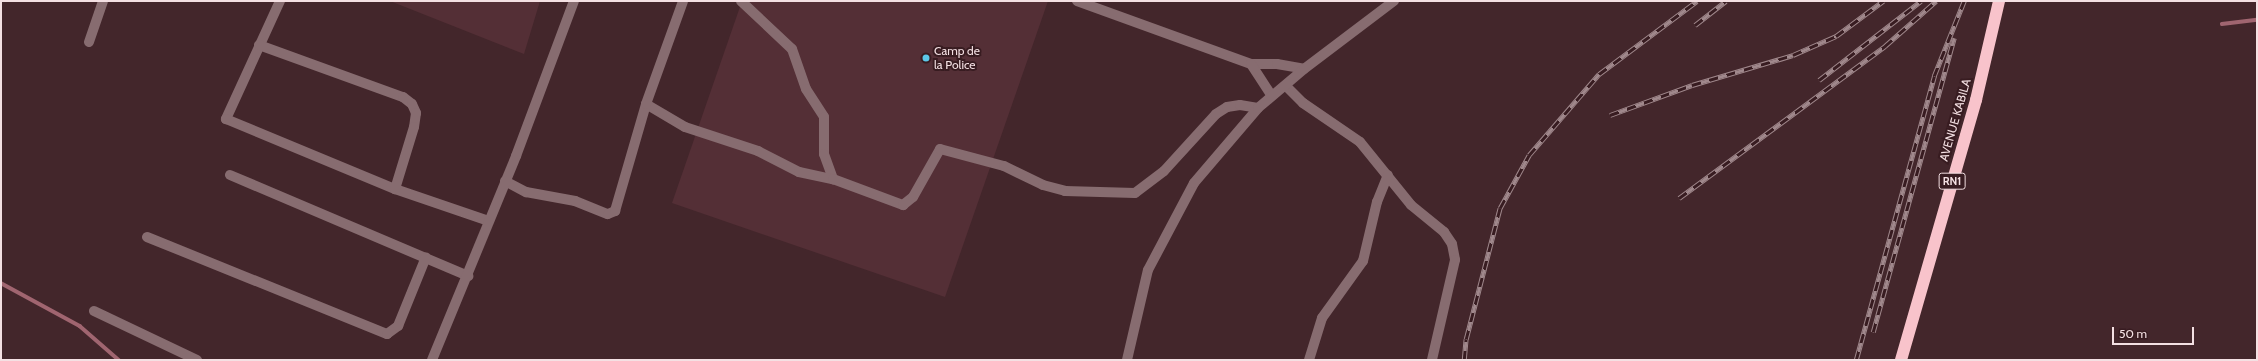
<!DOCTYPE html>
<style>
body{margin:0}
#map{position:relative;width:2258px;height:361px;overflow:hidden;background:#43262b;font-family:Cabin,sans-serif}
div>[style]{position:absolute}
.built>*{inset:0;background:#542f36}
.stream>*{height:3.5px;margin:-1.75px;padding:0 1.75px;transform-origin:1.75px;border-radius:1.75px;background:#a06570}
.minor>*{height:10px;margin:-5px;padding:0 5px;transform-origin:5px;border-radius:5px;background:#876c70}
.highway>*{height:12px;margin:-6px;padding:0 6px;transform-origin:6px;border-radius:6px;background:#f8c3cb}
.rail>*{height:4.5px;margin-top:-2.25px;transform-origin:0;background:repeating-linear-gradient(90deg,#381c21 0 9px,#a0888c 0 18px);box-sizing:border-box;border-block:1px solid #a0888c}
.dots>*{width:11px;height:11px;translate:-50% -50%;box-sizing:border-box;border:2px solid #381c21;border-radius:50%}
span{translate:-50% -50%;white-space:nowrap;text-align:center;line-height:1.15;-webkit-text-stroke:4px #381c21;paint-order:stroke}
.shield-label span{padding:1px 3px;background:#381c21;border:1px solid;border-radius:3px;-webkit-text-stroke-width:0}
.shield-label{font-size:11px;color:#f4e0e3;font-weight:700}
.poi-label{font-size:12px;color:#f4e0e3}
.left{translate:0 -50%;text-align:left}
.street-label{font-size:12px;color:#f4e0e3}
.frame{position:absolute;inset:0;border:2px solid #f4e0e3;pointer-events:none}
.scale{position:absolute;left:2112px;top:327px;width:82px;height:18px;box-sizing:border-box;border:2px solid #f4e0e3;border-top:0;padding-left:5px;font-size:12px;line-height:14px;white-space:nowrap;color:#f4e0e3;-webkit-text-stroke:3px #381c21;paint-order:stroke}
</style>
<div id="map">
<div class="built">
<i style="clip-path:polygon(390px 1px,540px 1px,524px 54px)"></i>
<i style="clip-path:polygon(742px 1px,1048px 1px,945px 297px,672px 203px)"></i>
</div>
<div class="stream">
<i style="left:2222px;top:24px;width:35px;rotate:-7deg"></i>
<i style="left:1px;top:283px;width:90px;rotate:28.6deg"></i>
<i style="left:80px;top:326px;width:52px;rotate:41.1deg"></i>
</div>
<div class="minor">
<i style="left:280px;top:1px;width:130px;rotate:114.6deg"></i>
<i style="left:226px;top:119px;width:183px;rotate:22.5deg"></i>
<i style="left:395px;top:189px;width:99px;rotate:18.8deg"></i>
<i style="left:741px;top:1px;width:70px;rotate:43.3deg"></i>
<i style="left:792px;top:49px;width:42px;rotate:70.7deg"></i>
<i style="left:806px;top:89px;width:33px;rotate:57deg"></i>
<i style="left:824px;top:117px;width:37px;rotate:90deg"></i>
<i style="left:824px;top:154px;width:27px;rotate:70deg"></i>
<i style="left:1077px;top:1px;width:185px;rotate:19.9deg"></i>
<i style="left:1251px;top:64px;width:26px"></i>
<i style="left:1277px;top:64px;width:27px;rotate:10deg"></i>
<i style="left:89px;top:42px;width:43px;rotate:-71.1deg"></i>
<i style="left:259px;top:45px;width:153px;rotate:19.9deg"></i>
<i style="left:403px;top:97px;width:11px;rotate:38deg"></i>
<i style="left:412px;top:104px;width:10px;rotate:66deg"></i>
<i style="left:416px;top:113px;width:14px;rotate:98deg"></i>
<i style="left:414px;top:127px;width:65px;rotate:107deg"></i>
<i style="left:1251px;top:64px;width:38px;rotate:57deg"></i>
<i style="left:1286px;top:86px;width:24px;rotate:45deg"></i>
<i style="left:1303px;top:103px;width:69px;rotate:34.4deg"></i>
<i style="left:1360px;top:142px;width:81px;rotate:51deg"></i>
<i style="left:1411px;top:205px;width:43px;rotate:39.3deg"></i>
<i style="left:1444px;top:232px;width:14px;rotate:56deg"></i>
<i style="left:1452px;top:244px;width:16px;rotate:79deg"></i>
<i style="left:1455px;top:260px;width:103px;rotate:103deg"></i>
<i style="left:646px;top:104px;width:45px;rotate:30.5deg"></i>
<i style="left:685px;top:127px;width:77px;rotate:18.2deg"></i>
<i style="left:758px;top:151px;width:46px;rotate:27.1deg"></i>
<i style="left:799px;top:172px;width:35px;rotate:12deg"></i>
<i style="left:833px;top:179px;width:75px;rotate:20.4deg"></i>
<i style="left:903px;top:205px;width:13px;rotate:-39deg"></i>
<i style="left:913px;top:197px;width:55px;rotate:-60.6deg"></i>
<i style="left:940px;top:149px;width:66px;rotate:14.9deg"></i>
<i style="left:1004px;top:166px;width:43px;rotate:26deg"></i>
<i style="left:1043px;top:185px;width:23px;rotate:15deg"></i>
<i style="left:1065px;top:191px;width:70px;rotate:1.6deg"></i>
<i style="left:1135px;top:193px;width:36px;rotate:-37deg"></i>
<i style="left:1164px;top:171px;width:77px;rotate:-47.6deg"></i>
<i style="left:1216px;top:114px;width:13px;rotate:-32deg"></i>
<i style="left:1227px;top:107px;width:13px;rotate:-9deg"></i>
<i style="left:1240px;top:105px;width:18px;rotate:9deg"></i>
<i style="left:230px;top:175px;width:259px;rotate:23deg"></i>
<i style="left:505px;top:181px;width:24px;rotate:28deg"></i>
<i style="left:526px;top:192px;width:50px;rotate:10.4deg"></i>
<i style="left:575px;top:201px;width:35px;rotate:22deg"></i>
<i style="left:608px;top:214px;width:8px;rotate:-23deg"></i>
<i style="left:615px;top:211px;width:111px;rotate:-73.8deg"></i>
<i style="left:646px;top:104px;width:109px;rotate:-70.2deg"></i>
<i style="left:147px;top:237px;width:259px;rotate:22deg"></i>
<i style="left:387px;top:334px;width:14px;rotate:-36deg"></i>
<i style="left:398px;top:326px;width:74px;rotate:-67.9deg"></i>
<i style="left:94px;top:311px;width:114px;rotate:25.4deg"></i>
<i style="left:432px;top:360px;width:221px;rotate:-67.6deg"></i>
<i style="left:516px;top:156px;width:165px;rotate:-69.5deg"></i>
<i style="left:1127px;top:360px;width:92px;rotate:-76.9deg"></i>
<i style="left:1148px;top:270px;width:98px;rotate:-62.1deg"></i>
<i style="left:1194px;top:183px;width:99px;rotate:-49.5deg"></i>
<i style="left:1258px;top:108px;width:60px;rotate:-40.3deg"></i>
<i style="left:1304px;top:69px;width:113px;rotate:-37.1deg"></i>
<i style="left:1309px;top:360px;width:44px;rotate:-72.8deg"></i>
<i style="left:1322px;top:318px;width:70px;rotate:-54.3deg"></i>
<i style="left:1363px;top:261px;width:61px;rotate:-76.7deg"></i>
<i style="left:1377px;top:202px;width:29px;rotate:-68deg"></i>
</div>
<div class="highway">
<i style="left:1901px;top:360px;width:271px;rotate:-73.9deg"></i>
<i style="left:1976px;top:100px;width:102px;rotate:-76.9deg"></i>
</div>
<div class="rail">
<i style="left:1695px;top:25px;width:39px;rotate:-38deg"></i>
<i style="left:1819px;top:80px;width:129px;rotate:-37.8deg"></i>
<i style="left:1610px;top:115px;width:87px;rotate:-20.1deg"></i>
<i style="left:1692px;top:85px;width:105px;rotate:-16.5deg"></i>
<i style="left:1793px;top:55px;width:47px;rotate:-23.8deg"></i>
<i style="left:1836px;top:36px;width:59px;rotate:-36.7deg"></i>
<i style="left:1679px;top:198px;width:256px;rotate:-36.4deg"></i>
<i style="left:1885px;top:46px;width:68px;rotate:-41.4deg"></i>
<i style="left:1873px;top:332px;width:305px;rotate:-74.6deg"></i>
<i style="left:1464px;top:360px;width:21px;rotate:-85deg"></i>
<i style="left:1466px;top:339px;width:135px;rotate:-75.5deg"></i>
<i style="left:1500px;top:208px;width:60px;rotate:-61.3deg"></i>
<i style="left:1529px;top:155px;width:107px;rotate:-49.2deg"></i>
<i style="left:1599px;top:74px;width:122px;rotate:-36.7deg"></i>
<i style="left:1856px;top:360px;width:295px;rotate:-74.6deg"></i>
<i style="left:1934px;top:76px;width:81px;rotate:-68.2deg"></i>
</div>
<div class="dots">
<i style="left:926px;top:58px;background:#5cc7e8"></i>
</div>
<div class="shield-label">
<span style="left:1952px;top:181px">RN1</span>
</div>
<div class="poi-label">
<span class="left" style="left:934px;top:58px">Camp de<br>la Police</span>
</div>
<div class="street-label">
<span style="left:1955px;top:120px;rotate:-74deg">AVENUE KABILA</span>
</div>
<div class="frame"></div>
<div class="scale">50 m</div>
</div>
